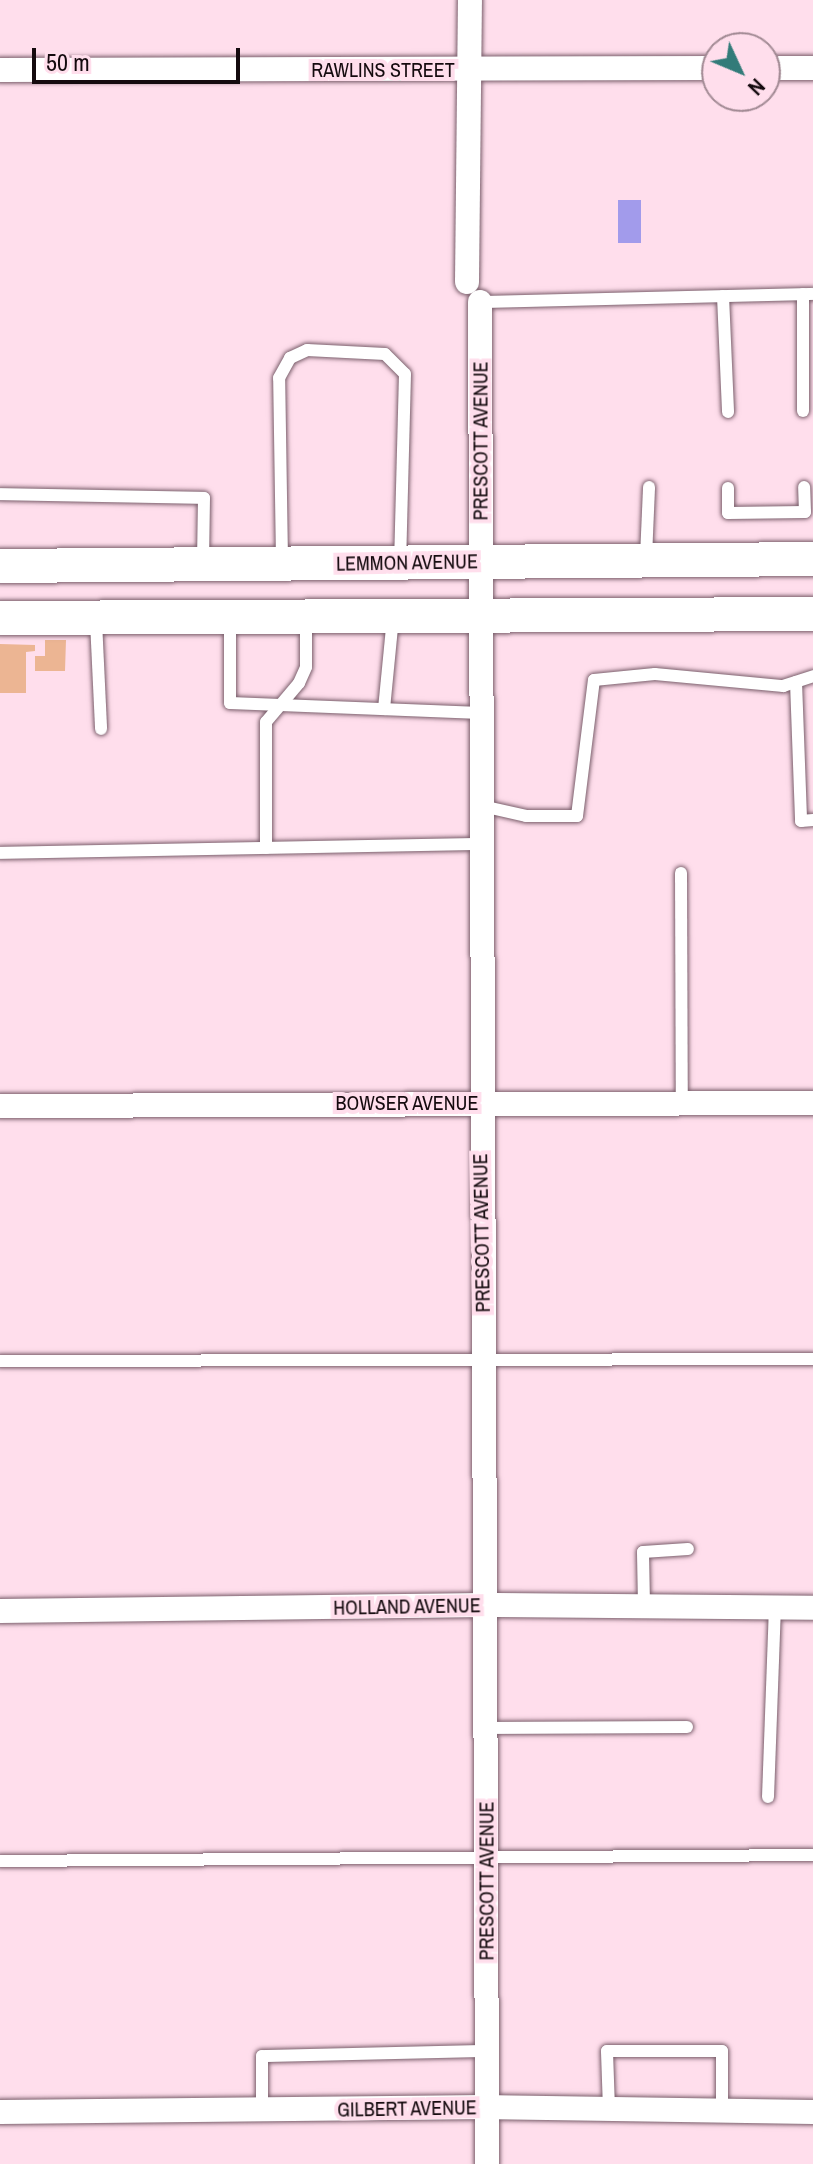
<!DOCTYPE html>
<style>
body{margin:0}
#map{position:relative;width:813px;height:2164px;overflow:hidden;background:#ffdeec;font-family:"Archivo Narrow",sans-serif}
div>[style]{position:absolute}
.green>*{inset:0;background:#ecb593}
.water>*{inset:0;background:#a29beb;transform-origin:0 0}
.roads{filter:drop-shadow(0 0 2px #7b5f6c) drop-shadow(0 0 2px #7b5f6c)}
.lane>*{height:12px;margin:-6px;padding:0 6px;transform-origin:6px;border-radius:6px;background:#fff}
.street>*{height:24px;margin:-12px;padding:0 12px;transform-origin:12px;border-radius:12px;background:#fff}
.secondary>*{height:34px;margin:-17px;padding:0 17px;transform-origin:17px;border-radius:17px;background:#fff}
span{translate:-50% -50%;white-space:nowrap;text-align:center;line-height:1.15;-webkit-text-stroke:8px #ffdeec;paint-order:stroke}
.street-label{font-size:20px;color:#140a0e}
.north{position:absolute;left:701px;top:32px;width:80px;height:80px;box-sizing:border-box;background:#ffdeec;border:2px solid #a18993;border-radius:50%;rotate:134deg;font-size:22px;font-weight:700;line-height:32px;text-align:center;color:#140a0e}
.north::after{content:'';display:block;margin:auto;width:28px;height:36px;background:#327b79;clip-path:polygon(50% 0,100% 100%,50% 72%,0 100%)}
.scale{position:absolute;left:32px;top:48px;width:208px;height:36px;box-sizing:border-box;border:4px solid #140a0e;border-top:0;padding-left:10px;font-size:24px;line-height:28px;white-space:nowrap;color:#140a0e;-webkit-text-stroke:6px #ffdeec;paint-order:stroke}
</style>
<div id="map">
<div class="green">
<i style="clip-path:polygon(45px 640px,66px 640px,65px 671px,35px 671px,35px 656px,45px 656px)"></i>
<i style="clip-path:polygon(0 644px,35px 645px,35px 651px,26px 652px,26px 693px,0 693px)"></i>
</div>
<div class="water">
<i style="left:618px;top:200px;width:23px;height:43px"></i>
</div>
<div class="roads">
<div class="lane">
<i style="left:803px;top:294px;width:117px;rotate:90deg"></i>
<i style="left:723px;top:296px;width:116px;rotate:87.5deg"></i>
<i style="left:480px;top:302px;width:333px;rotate:-1.4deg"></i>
<i style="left:728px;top:488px;width:25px;rotate:90deg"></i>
<i style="left:728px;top:513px;width:77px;rotate:-0.7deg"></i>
<i style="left:805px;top:512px;width:25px;rotate:-92deg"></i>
<i style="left:0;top:494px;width:204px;rotate:1.1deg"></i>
<i style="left:204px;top:498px;width:63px;rotate:90.9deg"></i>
<i style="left:646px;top:557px;width:70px;rotate:-87.5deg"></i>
<i style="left:282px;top:560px;width:182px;rotate:-90.9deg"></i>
<i style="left:279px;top:378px;width:23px;rotate:-61deg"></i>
<i style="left:290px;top:358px;width:19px;rotate:-25deg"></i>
<i style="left:307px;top:350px;width:78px;rotate:2.9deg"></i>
<i style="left:385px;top:354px;width:28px;rotate:45deg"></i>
<i style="left:405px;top:374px;width:185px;rotate:91.5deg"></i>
<i style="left:230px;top:618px;width:85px;rotate:90deg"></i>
<i style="left:230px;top:703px;width:251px;rotate:2.3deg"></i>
<i style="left:96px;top:621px;width:108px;rotate:87.3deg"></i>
<i style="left:796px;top:682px;width:139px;rotate:87.9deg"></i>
<i style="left:801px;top:821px;width:12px;rotate:-5deg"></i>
<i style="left:384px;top:709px;width:92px;rotate:-84.4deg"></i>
<i style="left:482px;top:806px;width:45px;rotate:12.8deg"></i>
<i style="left:526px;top:816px;width:51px"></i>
<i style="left:577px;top:816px;width:137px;rotate:-82.9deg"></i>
<i style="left:594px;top:680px;width:61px;rotate:-5.6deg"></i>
<i style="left:655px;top:674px;width:129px;rotate:5.4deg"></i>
<i style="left:783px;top:686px;width:32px;rotate:-18deg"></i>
<i style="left:266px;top:848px;width:126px;rotate:-90deg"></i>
<i style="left:266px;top:722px;width:51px;rotate:-49.8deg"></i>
<i style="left:299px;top:683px;width:17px;rotate:-66deg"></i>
<i style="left:306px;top:667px;width:46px;rotate:-90deg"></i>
<i style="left:0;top:853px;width:482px;rotate:-1.1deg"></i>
<i style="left:681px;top:873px;width:230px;rotate:89.8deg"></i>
<i style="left:0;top:1361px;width:813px;rotate:-0.14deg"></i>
<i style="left:644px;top:1605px;width:53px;rotate:-91.1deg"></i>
<i style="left:643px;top:1552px;width:45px;rotate:-3.8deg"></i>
<i style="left:485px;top:1728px;width:202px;rotate:-0.3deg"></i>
<i style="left:768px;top:1797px;width:189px;rotate:-87.9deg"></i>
<i style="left:0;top:1861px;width:813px;rotate:-0.42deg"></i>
<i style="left:609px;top:2109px;width:58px;rotate:-92deg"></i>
<i style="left:607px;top:2051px;width:115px"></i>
<i style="left:722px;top:2051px;width:60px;rotate:90deg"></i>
<i style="left:262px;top:2112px;width:56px;rotate:-90deg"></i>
<i style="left:262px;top:2056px;width:224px;rotate:-1.3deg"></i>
</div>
<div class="street">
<i style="left:765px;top:68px;width:48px"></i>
<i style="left:0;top:70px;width:717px;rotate:-0.16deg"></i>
<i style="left:467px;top:282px;width:282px;rotate:-89.4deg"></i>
<i style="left:480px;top:302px;width:1862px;rotate:89.78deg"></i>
<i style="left:0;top:1106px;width:813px;rotate:-0.21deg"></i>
<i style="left:0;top:1611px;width:485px;rotate:-0.7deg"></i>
<i style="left:485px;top:1605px;width:328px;rotate:0.5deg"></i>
<i style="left:0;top:2112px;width:487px;rotate:-0.6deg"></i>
<i style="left:487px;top:2107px;width:326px;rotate:0.9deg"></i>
</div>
<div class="secondary">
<i style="left:0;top:566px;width:813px;rotate:-0.49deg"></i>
<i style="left:0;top:618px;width:813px;rotate:-0.28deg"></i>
</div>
</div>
<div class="street-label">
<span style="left:383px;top:69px">RAWLINS STREET</span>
<span style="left:480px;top:441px;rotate:-90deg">PRESCOTT AVENUE</span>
<span style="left:407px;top:562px;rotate:-1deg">LEMMON AVENUE</span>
<span style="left:407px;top:1102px">BOWSER AVENUE</span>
<span style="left:481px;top:1233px;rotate:-91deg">PRESCOTT AVENUE</span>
<span style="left:407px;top:1606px;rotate:-1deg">HOLLAND AVENUE</span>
<span style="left:486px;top:1881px;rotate:-90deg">PRESCOTT AVENUE</span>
<span style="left:407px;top:2108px;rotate:-1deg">GILBERT AVENUE</span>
</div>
<div class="north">N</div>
<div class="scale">50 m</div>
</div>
